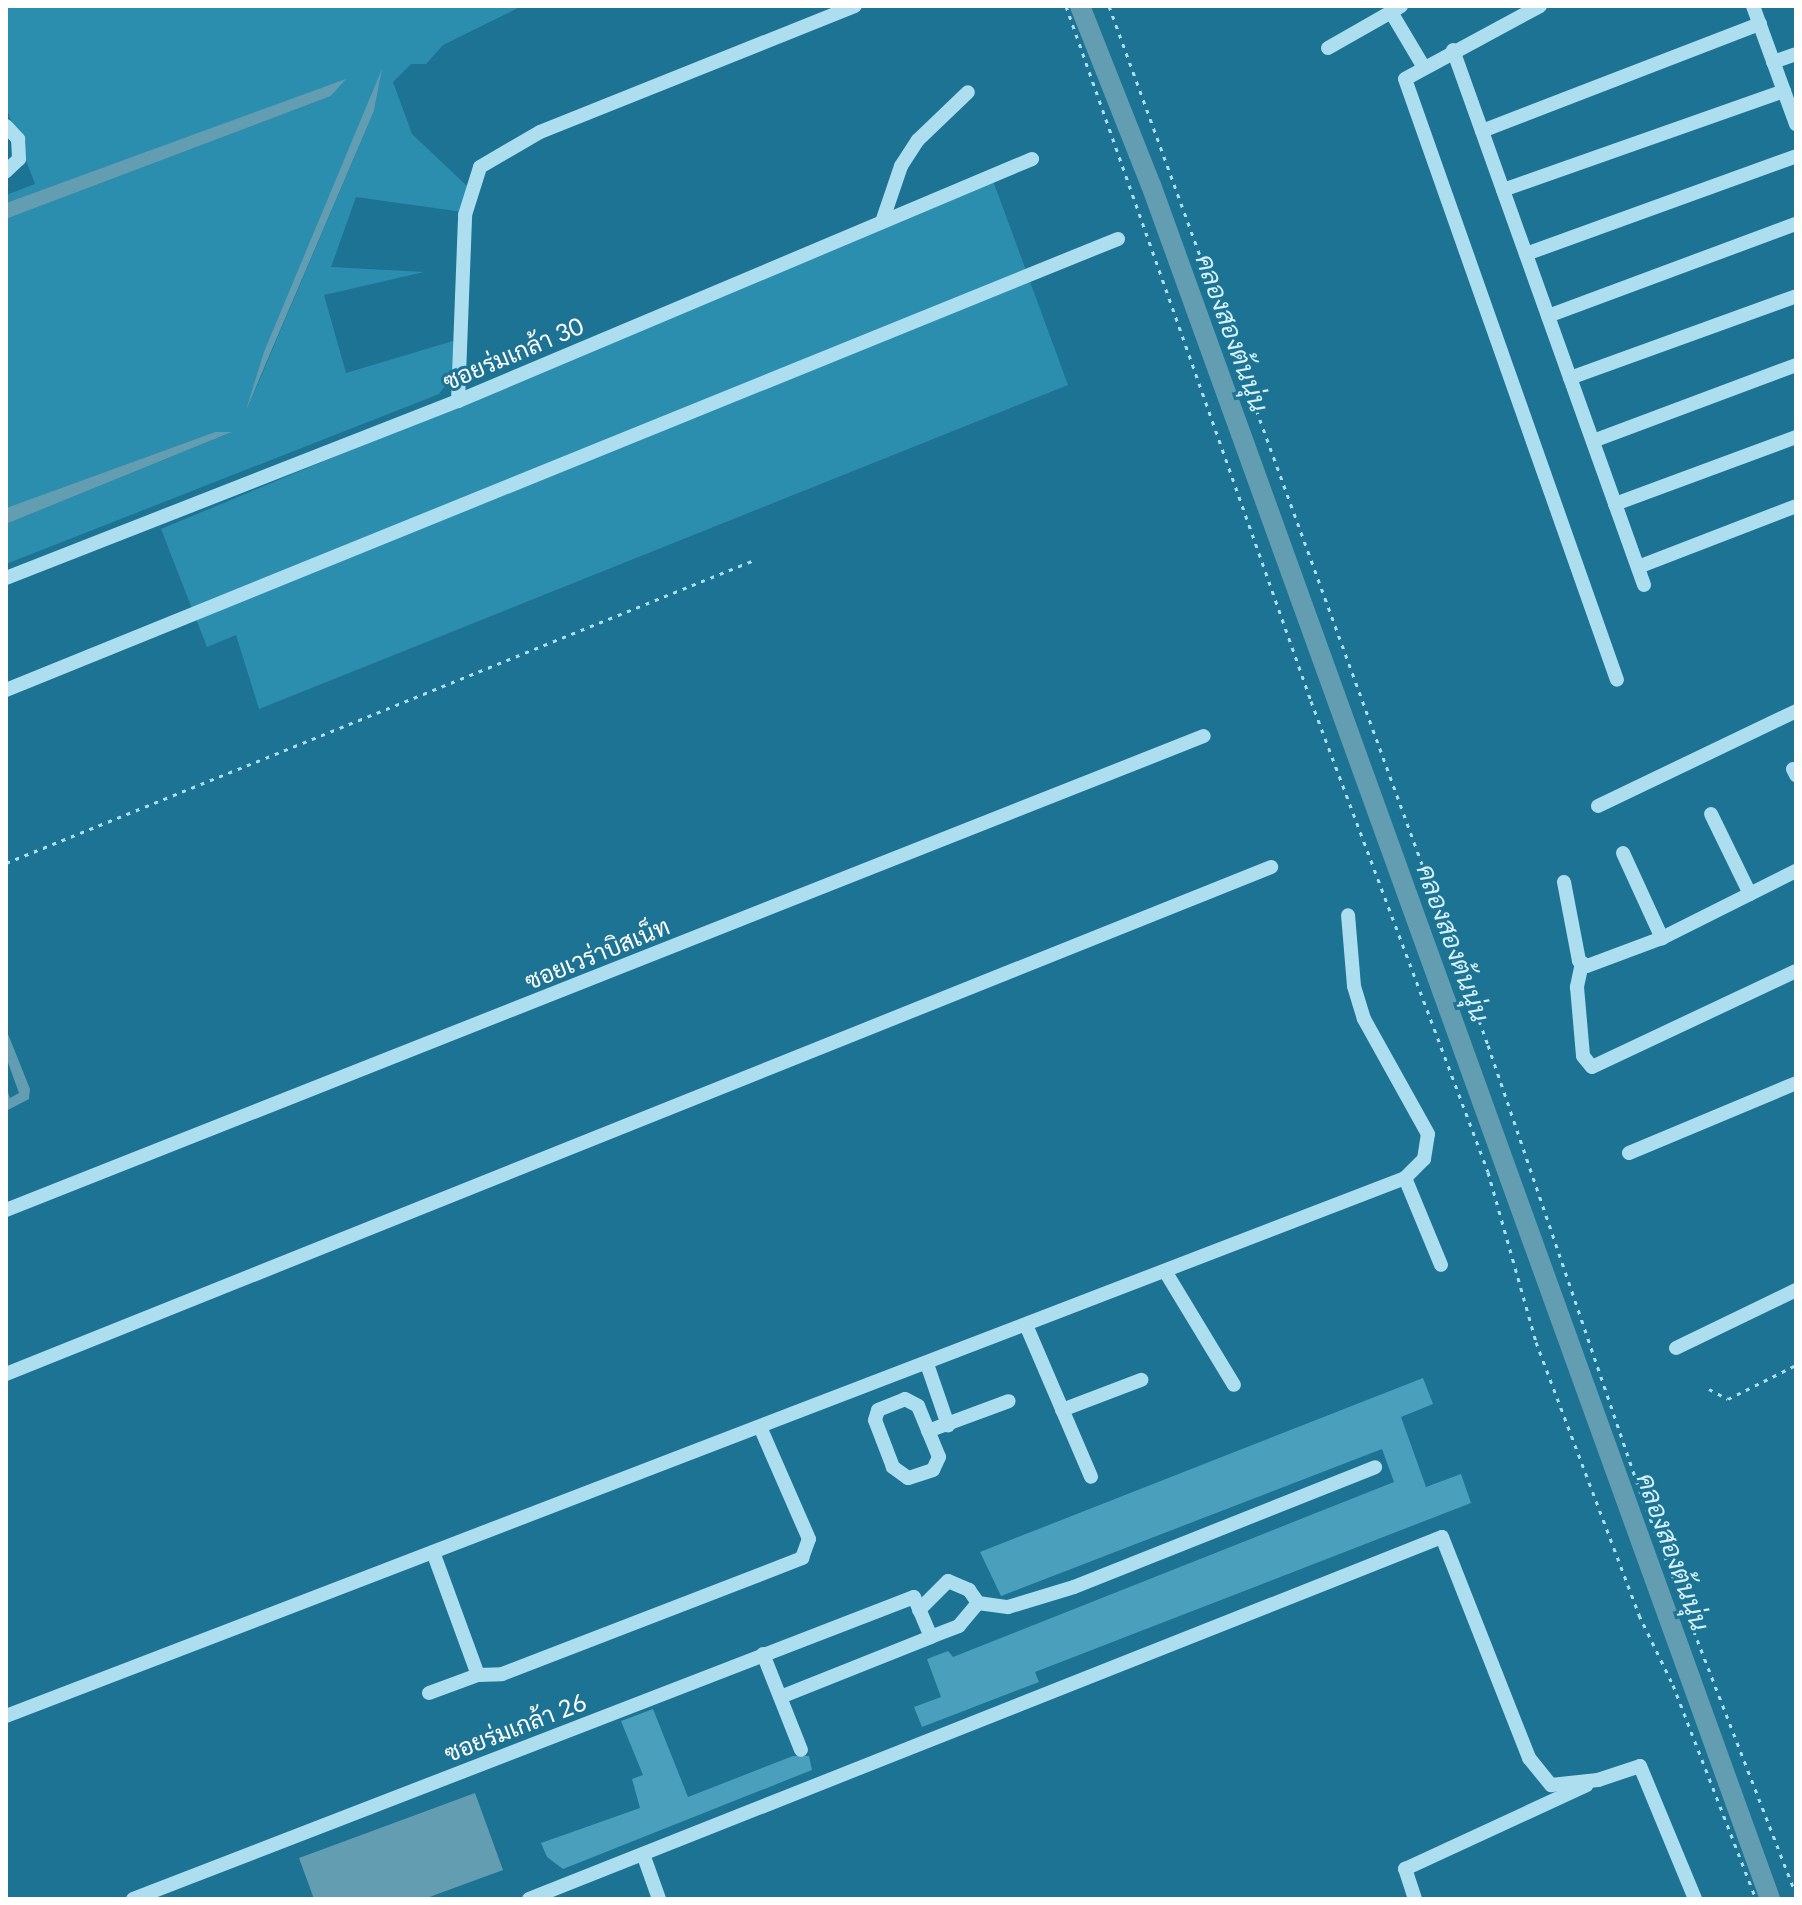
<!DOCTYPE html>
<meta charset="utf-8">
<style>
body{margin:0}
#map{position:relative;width:1802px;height:1905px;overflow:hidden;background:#1c7393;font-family:Lato,Sarabun,sans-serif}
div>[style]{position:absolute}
.green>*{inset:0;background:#2c8eaf}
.water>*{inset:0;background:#639db1}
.canal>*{height:20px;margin:-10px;padding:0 10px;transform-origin:10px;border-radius:10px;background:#639db1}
.building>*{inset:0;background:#499fbc}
.path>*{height:3px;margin-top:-1.5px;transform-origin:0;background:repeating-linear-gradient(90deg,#addeef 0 4px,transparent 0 10px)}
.minor>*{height:14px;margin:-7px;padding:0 7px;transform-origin:7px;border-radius:7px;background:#addeef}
span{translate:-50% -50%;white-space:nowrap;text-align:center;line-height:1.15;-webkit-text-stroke:6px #1c7393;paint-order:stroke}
.street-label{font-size:24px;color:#fff}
.water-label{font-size:26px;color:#d5f1fa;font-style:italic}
.frame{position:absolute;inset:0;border:8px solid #fff;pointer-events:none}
</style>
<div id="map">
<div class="green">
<i style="clip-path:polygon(evenodd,6px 6px,522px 6px,443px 45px,426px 64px,411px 64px,393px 82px,412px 134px,468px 187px,463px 212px,356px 197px,331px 267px,424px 272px,324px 295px,346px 373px,453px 341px,458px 368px,439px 394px,6px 564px,6px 524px,230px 433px,215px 432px,6px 508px,6px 219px,331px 96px,345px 80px,6px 203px,6px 195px,35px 184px,6px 107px,6px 6px,381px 74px,374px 111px,251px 400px,381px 74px)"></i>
<i style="clip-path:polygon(992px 178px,1068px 385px,259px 709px,236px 635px,207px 647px,161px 529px,868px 235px)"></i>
</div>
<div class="water">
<i style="clip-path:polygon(382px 69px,374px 111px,246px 410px,264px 352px)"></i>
<i style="clip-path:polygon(346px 79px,331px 96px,6px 219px,6px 203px)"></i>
<i style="clip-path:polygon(215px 432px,232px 432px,6px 524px,6px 508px)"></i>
<i style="clip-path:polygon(6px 1029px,30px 1089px,29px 1099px,6px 1111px,6px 1087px,10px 1098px,19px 1093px,6px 1057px)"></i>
<i style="clip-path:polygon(475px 1793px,503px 1870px,424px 1899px,314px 1899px,299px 1858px)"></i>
</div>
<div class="canal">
<i style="left:1080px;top:6px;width:193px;rotate:68.4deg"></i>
<i style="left:1151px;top:185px;width:1822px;rotate:70.14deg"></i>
</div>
<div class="building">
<i style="clip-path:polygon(1423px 1378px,1433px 1404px,1401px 1417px,1426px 1487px,1461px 1474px,1471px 1503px,1035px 1672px,1039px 1682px,922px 1727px,914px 1707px,941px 1697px,927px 1659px,948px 1651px,953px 1657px,1394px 1482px,1382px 1449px,1001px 1596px,980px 1552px)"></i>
<i style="clip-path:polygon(653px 1709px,688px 1797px,793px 1756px,809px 1756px,812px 1770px,563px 1869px,547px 1857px,541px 1843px,640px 1808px,632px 1779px,643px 1775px,621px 1721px)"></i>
</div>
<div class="path">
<i style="left:1066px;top:6px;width:737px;rotate:70.58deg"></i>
<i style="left:1311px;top:701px;width:503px;rotate:69.4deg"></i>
<i style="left:1488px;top:1172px;width:177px;rotate:74.2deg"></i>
<i style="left:1536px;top:1342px;width:292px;rotate:69.3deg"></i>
<i style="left:1639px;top:1615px;width:78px;rotate:64.1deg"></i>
<i style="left:1673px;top:1685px;width:230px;rotate:68.8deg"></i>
<i style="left:1109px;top:6px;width:1106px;rotate:69.96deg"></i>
<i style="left:1488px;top:1045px;width:481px;rotate:71.2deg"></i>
<i style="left:1643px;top:1500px;width:424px;rotate:68.8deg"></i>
<i style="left:6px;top:863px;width:807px;rotate:-22.05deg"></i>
<i style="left:1709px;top:1389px;width:21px;rotate:28deg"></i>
<i style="left:1728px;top:1399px;width:76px;rotate:-26.6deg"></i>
</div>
<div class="minor">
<i style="left:1401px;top:6px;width:12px;rotate:149deg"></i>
<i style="left:1391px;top:12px;width:63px;rotate:59.3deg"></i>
<i style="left:1540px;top:6px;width:153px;rotate:151.6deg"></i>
<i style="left:1405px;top:79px;width:637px;rotate:70.57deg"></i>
<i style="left:1753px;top:6px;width:126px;rotate:70deg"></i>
<i style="left:1328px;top:48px;width:73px;rotate:-29.7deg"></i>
<i style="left:1453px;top:50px;width:568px;rotate:70.35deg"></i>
<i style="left:1773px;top:62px;width:24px;rotate:-19deg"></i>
<i style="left:6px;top:126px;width:18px;rotate:47deg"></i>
<i style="left:18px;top:139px;width:20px;rotate:87deg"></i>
<i style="left:19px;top:159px;width:18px;rotate:137deg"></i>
<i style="left:1482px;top:131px;width:298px;rotate:-21.1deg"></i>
<i style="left:1503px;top:190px;width:298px;rotate:-19.4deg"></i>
<i style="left:883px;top:219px;width:56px;rotate:-71.2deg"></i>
<i style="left:901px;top:166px;width:31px;rotate:-57deg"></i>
<i style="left:918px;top:140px;width:69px;rotate:-43.8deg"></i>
<i style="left:1526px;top:254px;width:287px;rotate:-19.9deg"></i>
<i style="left:1548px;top:316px;width:265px;rotate:-20.4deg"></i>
<i style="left:1570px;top:378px;width:240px;rotate:-19.9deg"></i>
<i style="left:458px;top:401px;width:186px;rotate:-87.8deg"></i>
<i style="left:465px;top:215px;width:50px;rotate:-72.6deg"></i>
<i style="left:480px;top:167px;width:69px;rotate:-30.3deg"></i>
<i style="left:540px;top:132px;width:339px;rotate:-21.8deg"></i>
<i style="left:1593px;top:441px;width:217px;rotate:-20.5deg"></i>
<i style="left:1615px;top:504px;width:193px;rotate:-20.3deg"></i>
<i style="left:1638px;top:567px;width:169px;rotate:-21.1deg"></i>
<i style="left:6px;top:578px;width:485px;rotate:-21.4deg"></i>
<i style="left:458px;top:401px;width:623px;rotate:-22.86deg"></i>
<i style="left:6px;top:690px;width:1200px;rotate:-22.08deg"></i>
<i style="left:1793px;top:769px;width:7px;rotate:63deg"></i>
<i style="left:1598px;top:806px;width:220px;rotate:-25.6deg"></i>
<i style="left:1711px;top:814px;width:89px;rotate:64deg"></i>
<i style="left:1623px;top:853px;width:94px;rotate:65.4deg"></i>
<i style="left:1564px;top:882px;width:80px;rotate:79.2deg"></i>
<i style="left:1579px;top:961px;width:9px;rotate:32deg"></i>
<i style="left:1587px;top:966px;width:80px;rotate:-20.5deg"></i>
<i style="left:1662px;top:938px;width:150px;rotate:-26.6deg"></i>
<i style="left:1582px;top:963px;width:25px;rotate:102deg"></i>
<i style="left:1577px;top:987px;width:69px;rotate:85deg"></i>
<i style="left:1583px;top:1056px;width:14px;rotate:51deg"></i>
<i style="left:1592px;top:1067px;width:225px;rotate:-25.2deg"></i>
<i style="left:1629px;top:1153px;width:181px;rotate:-22.7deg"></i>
<i style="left:1405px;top:1178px;width:94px;rotate:67.5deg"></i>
<i style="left:6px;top:1210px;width:1288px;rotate:-21.59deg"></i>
<i style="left:1165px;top:1271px;width:133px;rotate:58.8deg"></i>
<i style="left:1026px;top:1325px;width:165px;rotate:66.8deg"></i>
<i style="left:1676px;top:1348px;width:133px;rotate:-25.8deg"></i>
<i style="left:927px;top:1364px;width:65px;rotate:71deg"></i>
<i style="left:6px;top:1374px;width:1363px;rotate:-21.84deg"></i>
<i style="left:905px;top:1399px;width:15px;rotate:28deg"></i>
<i style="left:918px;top:1406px;width:55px;rotate:67.6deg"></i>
<i style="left:939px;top:1457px;width:14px;rotate:115deg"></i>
<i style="left:933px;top:1470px;width:26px;rotate:162deg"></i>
<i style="left:908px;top:1478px;width:19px;rotate:-144deg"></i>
<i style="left:893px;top:1467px;width:50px;rotate:-111deg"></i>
<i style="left:875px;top:1420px;width:10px;rotate:-73deg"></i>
<i style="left:878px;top:1410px;width:29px;rotate:-22deg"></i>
<i style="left:1062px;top:1410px;width:85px;rotate:-20.8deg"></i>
<i style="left:928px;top:1431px;width:86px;rotate:-20.3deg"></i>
<i style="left:433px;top:1552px;width:131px;rotate:69.9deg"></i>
<i style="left:478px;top:1675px;width:24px;rotate:-2deg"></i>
<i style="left:502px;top:1674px;width:322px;rotate:-21.1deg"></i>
<i style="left:802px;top:1558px;width:20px;rotate:-70deg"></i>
<i style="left:809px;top:1539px;width:120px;rotate:-113.6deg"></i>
<i style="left:978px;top:1603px;width:30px;rotate:8deg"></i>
<i style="left:1008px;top:1607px;width:69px;rotate:-16.9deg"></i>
<i style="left:1074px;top:1587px;width:324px;rotate:-21.7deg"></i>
<i style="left:919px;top:1610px;width:41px;rotate:-45deg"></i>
<i style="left:948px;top:1581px;width:23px;rotate:23deg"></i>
<i style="left:969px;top:1590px;width:16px;rotate:55deg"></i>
<i style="left:978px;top:1603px;width:30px;rotate:130deg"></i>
<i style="left:959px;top:1626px;width:30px;rotate:159deg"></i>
<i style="left:763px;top:1654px;width:103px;rotate:68.4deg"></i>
<i style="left:429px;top:1693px;width:52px;rotate:-20.2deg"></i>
<i style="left:6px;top:1716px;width:1499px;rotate:-21.03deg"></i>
<i style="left:1405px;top:1178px;width:27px;rotate:-45deg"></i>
<i style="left:1424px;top:1159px;width:25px;rotate:-81deg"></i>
<i style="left:1428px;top:1134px;width:132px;rotate:-119.1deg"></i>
<i style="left:1364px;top:1019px;width:34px;rotate:-107deg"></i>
<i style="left:1354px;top:986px;width:71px;rotate:-94.8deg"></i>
<i style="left:643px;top:1854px;width:48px;rotate:70.4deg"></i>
<i style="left:133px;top:1899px;width:837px;rotate:-21.14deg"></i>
<i style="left:914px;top:1597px;width:43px;rotate:67deg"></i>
<i style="left:931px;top:1637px;width:162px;rotate:158.3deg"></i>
<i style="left:529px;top:1899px;width:982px;rotate:-21.63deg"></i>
<i style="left:1442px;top:1537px;width:238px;rotate:68.5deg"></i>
<i style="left:1529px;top:1758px;width:35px;rotate:51deg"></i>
<i style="left:1551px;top:1785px;width:47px;rotate:-6.1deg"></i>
<i style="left:1598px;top:1780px;width:44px;rotate:-18.4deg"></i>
<i style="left:1640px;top:1766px;width:144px;rotate:67.5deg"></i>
<i style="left:1415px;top:1899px;width:32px;rotate:-108deg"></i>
<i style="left:1405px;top:1869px;width:200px;rotate:-24.8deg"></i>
</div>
<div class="street-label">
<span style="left:513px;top:353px;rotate:-23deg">ซอยร่มเกล้า 30</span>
<span style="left:597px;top:953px;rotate:-22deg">ซอยเวร่าบิสเน็ท</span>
<span style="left:515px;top:1727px;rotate:-21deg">ซอยร่มเกล้า 26</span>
</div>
<div class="water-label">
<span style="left:1232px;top:333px;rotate:70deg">คลองสองต้นนุ่น</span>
<span style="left:1453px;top:943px;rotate:70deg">คลองสองต้นนุ่น</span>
<span style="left:1673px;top:1552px;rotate:70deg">คลองสองต้นนุ่น</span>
</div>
<div class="frame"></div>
</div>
